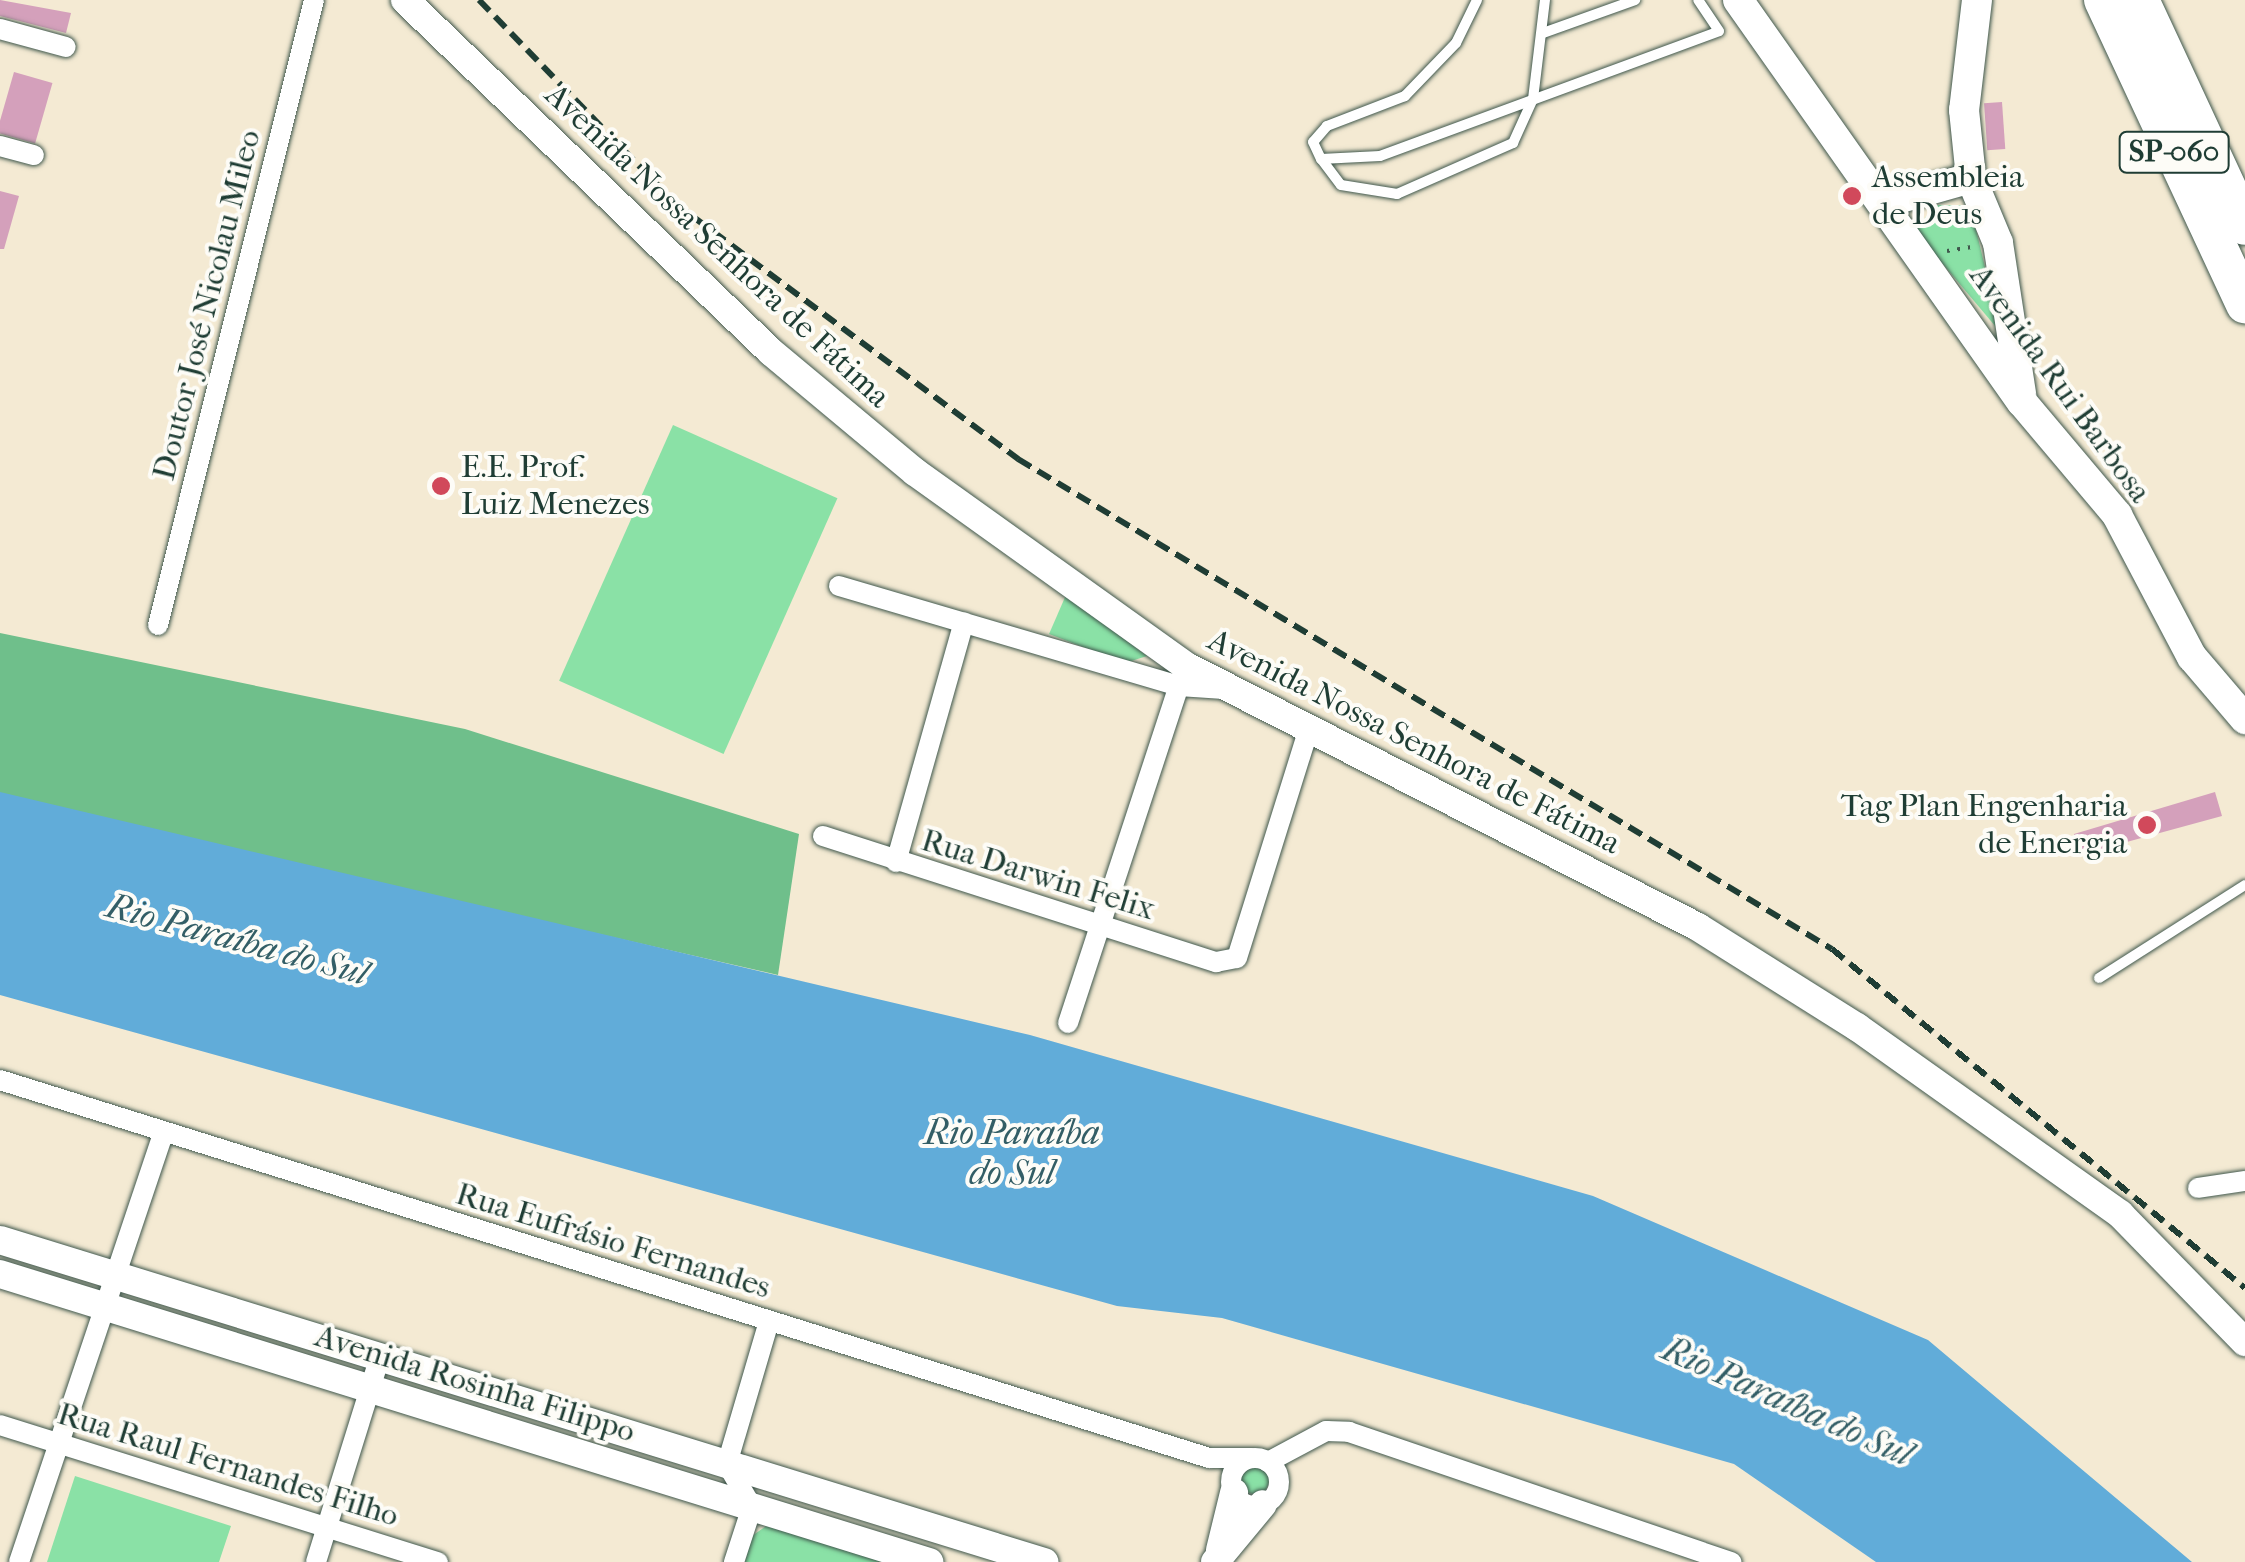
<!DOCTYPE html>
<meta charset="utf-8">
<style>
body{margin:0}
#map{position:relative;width:2245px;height:1562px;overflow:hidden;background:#f4ead3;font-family:"IM FELL French Canon",serif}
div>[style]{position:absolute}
.green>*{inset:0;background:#8ae1a6;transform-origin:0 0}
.round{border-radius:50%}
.forest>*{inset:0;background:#6fbf8b}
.water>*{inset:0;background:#61acd9}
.building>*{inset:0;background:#d4a0bb;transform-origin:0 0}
.path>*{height:4px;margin-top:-2px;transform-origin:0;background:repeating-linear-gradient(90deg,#3f574c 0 2.5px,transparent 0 10.5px)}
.roads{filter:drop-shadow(0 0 2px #3f574c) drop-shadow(0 0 2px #3f574c)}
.service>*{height:10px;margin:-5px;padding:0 5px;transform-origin:5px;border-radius:5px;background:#fff}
.minor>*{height:20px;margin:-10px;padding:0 10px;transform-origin:10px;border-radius:10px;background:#fff}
.minor>.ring{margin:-10px;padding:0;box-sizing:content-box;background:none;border:20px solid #fff;border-radius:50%}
.tertiary>*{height:28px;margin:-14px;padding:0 14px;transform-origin:14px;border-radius:14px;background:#fff}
.secondary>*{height:30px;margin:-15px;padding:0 15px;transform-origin:15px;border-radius:15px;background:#fff}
.motorway>*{height:38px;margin:-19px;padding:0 19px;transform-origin:19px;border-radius:19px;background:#fff}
.rail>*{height:6px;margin-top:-3px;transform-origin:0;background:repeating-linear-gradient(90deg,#1f3d34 0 15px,transparent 0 23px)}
.dots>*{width:28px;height:28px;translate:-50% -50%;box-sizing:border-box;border:5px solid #fdfcf7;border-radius:50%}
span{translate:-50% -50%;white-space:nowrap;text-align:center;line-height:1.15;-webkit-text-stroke:8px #fdfcf7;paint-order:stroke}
.shield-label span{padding:2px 8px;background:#fdfcf7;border:2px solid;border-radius:8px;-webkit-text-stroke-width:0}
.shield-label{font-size:30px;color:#1f3d34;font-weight:700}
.poi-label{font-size:32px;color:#1f3d34}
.left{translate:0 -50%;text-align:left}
.right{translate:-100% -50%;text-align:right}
.street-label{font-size:32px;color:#1f3d34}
.water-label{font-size:35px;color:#335e66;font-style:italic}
</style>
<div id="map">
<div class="green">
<i style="clip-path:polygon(1935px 205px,1970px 205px,2001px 333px,1915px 231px)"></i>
<i style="left:673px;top:425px;width:180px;height:280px;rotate:24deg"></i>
<i style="clip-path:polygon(1066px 595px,1147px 656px,1125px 663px,1049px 634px)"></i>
<i class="round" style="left:1241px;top:1466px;width:28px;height:28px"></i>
<i style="clip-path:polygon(75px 1476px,231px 1526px,219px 1562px,47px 1562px)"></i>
<i style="clip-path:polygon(772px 1522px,899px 1562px,745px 1562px,752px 1536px)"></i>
</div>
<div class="forest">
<i style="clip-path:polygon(0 633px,465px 729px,799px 834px,778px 975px,0 797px)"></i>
</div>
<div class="water">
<i style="clip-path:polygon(0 792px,1030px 1035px,1593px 1196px,1928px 1340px,2192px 1562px,1876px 1562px,1734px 1464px,1222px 1318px,1117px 1306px,0 995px)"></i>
</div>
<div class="building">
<i style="clip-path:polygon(0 0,71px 13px,66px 33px,0 16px)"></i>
<i style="left:14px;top:72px;width:40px;height:63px;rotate:16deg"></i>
<i style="left:2002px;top:102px;width:47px;height:18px;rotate:86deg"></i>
<i style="clip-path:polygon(0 191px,19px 196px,4px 249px,0 249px)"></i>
<i style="clip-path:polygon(2215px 792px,2222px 816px,2079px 855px,2074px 834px)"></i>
</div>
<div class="path">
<i style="left:1947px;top:251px;width:25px;rotate:-9deg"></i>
</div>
<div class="roads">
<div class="service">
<i style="left:1477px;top:0;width:48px;rotate:116deg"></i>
<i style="left:1456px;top:43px;width:74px;rotate:133.9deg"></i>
<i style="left:1405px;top:96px;width:84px;rotate:159deg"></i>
<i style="left:1327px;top:126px;width:21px;rotate:131deg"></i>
<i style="left:1313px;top:142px;width:19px;rotate:65deg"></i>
<i style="left:1321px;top:159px;width:59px;rotate:-2.9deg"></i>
<i style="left:1380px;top:156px;width:361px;rotate:-20.2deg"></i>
<i style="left:1719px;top:31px;width:37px;rotate:-124deg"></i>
<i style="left:1543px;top:33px;width:98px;rotate:-19.7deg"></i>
<i style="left:1322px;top:160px;width:31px;rotate:53deg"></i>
<i style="left:1341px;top:185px;width:57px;rotate:9.1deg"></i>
<i style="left:1397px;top:194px;width:127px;rotate:-23.7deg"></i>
<i style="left:1513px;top:143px;width:48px;rotate:-65.6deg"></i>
<i style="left:1533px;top:99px;width:100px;rotate:-83.1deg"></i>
<i style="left:2099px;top:978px;width:173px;rotate:-32.5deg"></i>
</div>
<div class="minor">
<i style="left:0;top:29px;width:68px;rotate:15.3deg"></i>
<i style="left:0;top:146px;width:35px;rotate:15deg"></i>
<i style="left:839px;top:586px;width:354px;rotate:16.4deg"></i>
<i style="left:1179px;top:686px;width:45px;rotate:3.8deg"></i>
<i style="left:158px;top:625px;width:644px;rotate:-75.99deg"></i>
<i style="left:823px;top:836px;width:413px;rotate:17.8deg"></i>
<i style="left:1216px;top:962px;width:21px;rotate:-11deg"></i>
<i style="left:1237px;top:958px;width:241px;rotate:-72.6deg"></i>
<i style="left:896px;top:862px;width:249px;rotate:-74.2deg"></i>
<i style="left:1068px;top:1023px;width:368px;rotate:-71.8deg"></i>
<i style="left:0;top:1080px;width:1267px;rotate:17.36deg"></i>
<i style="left:1209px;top:1458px;width:43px"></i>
<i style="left:2198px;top:1188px;width:48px;rotate:-8.5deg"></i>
<i style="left:0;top:1425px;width:459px;rotate:17.4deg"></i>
<i class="ring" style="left:1231px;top:1458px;width:28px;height:28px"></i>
<i style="left:1268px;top:1462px;width:66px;rotate:-28.1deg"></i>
<i style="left:1326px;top:1431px;width:23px;rotate:2deg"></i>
<i style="left:1349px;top:1432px;width:404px;rotate:18.8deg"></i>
<i style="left:19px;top:1562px;width:454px;rotate:-71.4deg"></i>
<i style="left:316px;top:1562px;width:215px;rotate:-72.7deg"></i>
<i style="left:734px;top:1562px;width:58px;rotate:-71.9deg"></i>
<i style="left:752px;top:1507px;width:50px;rotate:-120.2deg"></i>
<i style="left:727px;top:1464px;width:149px;rotate:-73.6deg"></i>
</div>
<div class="tertiary">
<i style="left:405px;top:0;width:508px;rotate:43.88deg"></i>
<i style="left:771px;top:352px;width:187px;rotate:39.8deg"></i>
<i style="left:915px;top:472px;width:333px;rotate:35.6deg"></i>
<i style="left:1186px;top:666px;width:575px;rotate:27.01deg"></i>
<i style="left:1698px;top:927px;width:188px;rotate:32.2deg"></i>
<i style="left:1857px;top:1027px;width:323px;rotate:35.4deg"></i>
<i style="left:2120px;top:1214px;width:179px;rotate:45.7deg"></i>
<i style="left:0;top:1240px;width:1093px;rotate:17.14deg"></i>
<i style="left:0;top:1274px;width:973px;rotate:17.22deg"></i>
<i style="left:1220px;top:1550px;width:59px;rotate:-76.2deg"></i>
<i style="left:1215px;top:1562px;width:75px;rotate:-50.4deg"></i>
</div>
<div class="secondary">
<i style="left:1738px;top:0;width:492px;rotate:54.8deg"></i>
<i style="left:2022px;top:402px;width:148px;rotate:49.9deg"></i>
<i style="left:2117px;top:515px;width:161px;rotate:62.2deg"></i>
<i style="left:2192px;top:657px;width:82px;rotate:49.5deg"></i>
<i style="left:1977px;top:0;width:111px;rotate:96.7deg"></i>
<i style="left:1964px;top:110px;width:68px;rotate:84.1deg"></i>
<i style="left:1971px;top:178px;width:70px;rotate:67.4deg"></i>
<i style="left:1998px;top:243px;width:153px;rotate:81.3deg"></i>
<i style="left:1886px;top:202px;width:88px;rotate:-15.8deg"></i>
</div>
<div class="motorway">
<i style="left:2103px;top:0;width:336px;rotate:65deg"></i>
<i style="left:2140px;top:0;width:249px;rotate:65.1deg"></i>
</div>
</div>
<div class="rail">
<i style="left:479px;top:0;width:284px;rotate:46deg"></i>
<i style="left:676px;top:204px;width:427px;rotate:36.7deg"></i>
<i style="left:1018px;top:459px;width:950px;rotate:31.05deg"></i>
<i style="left:1832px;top:949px;width:534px;rotate:39.38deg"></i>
</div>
<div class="dots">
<i style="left:1852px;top:196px;background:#d1495b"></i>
<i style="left:441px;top:486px;background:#d1495b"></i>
<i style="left:2147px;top:825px;background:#d1495b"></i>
</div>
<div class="shield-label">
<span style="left:2174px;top:152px">SP-060</span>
</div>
<div class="poi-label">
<span class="left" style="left:1872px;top:196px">Assembleia<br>de Deus</span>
<span class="left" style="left:461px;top:486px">E.E. Prof.<br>Luiz Menezes</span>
<span class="right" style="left:2127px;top:825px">Tag Plan Engenharia<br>de Energia</span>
</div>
<div class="street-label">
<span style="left:717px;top:246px;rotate:43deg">Avenida Nossa Senhora de Fátima</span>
<span style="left:207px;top:305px;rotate:-76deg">Doutor José Nicolau Mileo</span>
<span style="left:2060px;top:384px;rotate:54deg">Avenida Rui Barbosa</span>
<span style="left:1414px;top:742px;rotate:27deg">Avenida Nossa Senhora de Fátima</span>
<span style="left:1038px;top:875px;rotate:17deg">Rua Darwin Felix</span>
<span style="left:613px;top:1241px;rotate:17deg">Rua Eufrásio Fernandes</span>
<span style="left:475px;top:1384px;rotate:17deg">Avenida Rosinha Filippo</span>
<span style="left:228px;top:1465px;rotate:17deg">Rua Raul Fernandes Filho</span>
</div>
<div class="water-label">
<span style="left:237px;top:940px;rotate:15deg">Rio Paraíba do Sul</span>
<span style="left:1012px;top:1153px">Rio Paraíba<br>do Sul</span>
<span style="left:1787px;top:1402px;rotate:24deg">Rio Paraíba do Sul</span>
</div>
</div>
